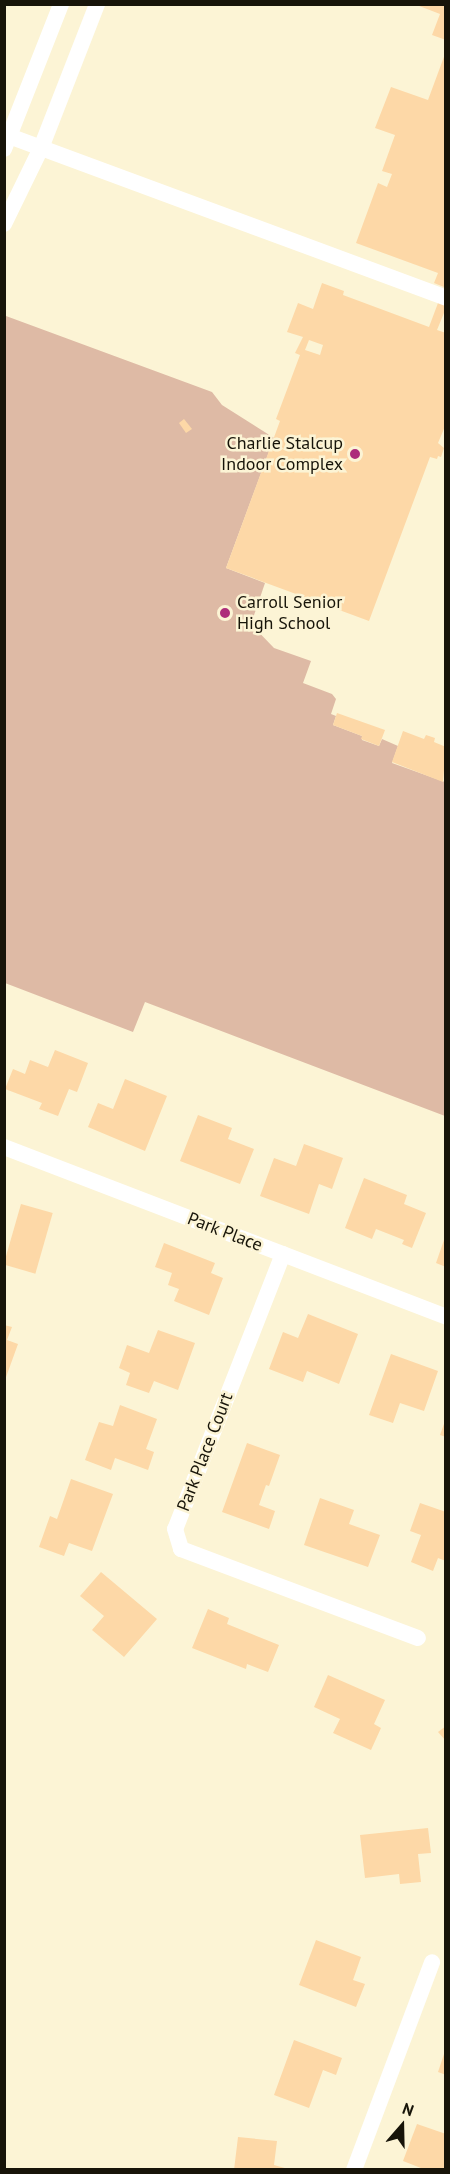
<!DOCTYPE html>
<style>
body{margin:0}
#map{position:relative;width:450px;height:2174px;overflow:hidden;background:#fcf4d5;font-family:"PT Sans",sans-serif}
div>[style]{position:absolute}
.green>*{inset:0;background:#debaa5}
.building>*{inset:0;background:#fdd8a7;transform-origin:0 0}
.minor>*{height:16px;margin:-8px;padding:0 8px;transform-origin:8px;border-radius:8px;background:#fff}
.dots>*{width:16px;height:16px;translate:-50% -50%;box-sizing:border-box;border:3px solid #fcf4d5;border-radius:50%}
span{translate:-50% -50%;white-space:nowrap;text-align:center;line-height:1.15;-webkit-text-stroke:5px #fcf4d5;paint-order:stroke}
.poi-label{font-size:18px;color:#171409}
.right{translate:-100% -50%;text-align:right}
.left{translate:0 -50%;text-align:left}
.street-label{font-size:18px;color:#171409}
.frame{position:absolute;inset:0;border:6px solid #171409;pointer-events:none}
.north{position:absolute;left:372px;top:2096px;width:60px;height:60px;-webkit-text-stroke:4px #fcf4d5;paint-order:stroke;rotate:20deg;font-size:16px;font-weight:700;line-height:24px;text-align:center;color:#171409}
.north::after{content:'';display:block;margin:auto;width:21px;height:27px;background:#171409;clip-path:polygon(50% 0,100% 100%,50% 72%,0 100%)}
</style>
<div id="map">
<div class="green">
<i style="clip-path:polygon(6px 316px,212px 392px,222px 405px,274px 438px,226px 568px,265px 583px,251px 624px,274px 648px,311px 661px,303px 683px,332px 694px,336px 699px,331px 714px,336px 716px,333px 725px,362px 736px,362px 740px,379px 746px,382px 739px,398px 746px,392px 763px,445px 782px,445px 1116px,145px 1002px,133px 1032px,5px 983px)"></i>
</div>
<div class="building">
<i style="clip-path:polygon(414px 4px,446px 4px,446px 40px,432px 35px,440px 14px)"></i>
<i style="clip-path:polygon(evenodd,445px 54px,446px 308px,437px 330px,446px 333px,446px 424px,438px 443px,444px 448px,441px 457px,438px 456px,437px 459px,430px 457px,369px 621px,226px 568px,280px 421px,276px 419px,300px 355px,295px 353px,303px 337px,287px 332px,298px 303px,313px 309px,322px 283px,344px 291px,343px 295px,429px 327px,444px 287px,434px 283px,438px 273px,356px 243px,378px 183px,387px 187px,392px 174px,382px 171px,395px 135px,375px 128px,391px 87px,428px 100px,445px 54px,309px 340px,323px 345px,320px 355px,305px 350px,309px 340px)"></i>
<i style="clip-path:polygon(184px 419px,192px 429px,186px 433px,179px 423px)"></i>
<i style="clip-path:polygon(337px 713px,385px 730px,379px 746px,361px 739px,362px 736px,333px 725px)"></i>
<i style="clip-path:polygon(403px 731px,424px 739px,426px 735px,435px 738px,434px 742px,446px 747px,443px 782px,392px 762px)"></i>
<i style="clip-path:polygon(55px 1050px,88px 1063px,77px 1092px,69px 1089px,58px 1116px,39px 1109px,42px 1103px,5px 1089px,13px 1069px,25px 1074px,30px 1060px,48px 1067px)"></i>
<i style="clip-path:polygon(125px 1079px,167px 1096px,145px 1151px,88px 1127px,98px 1103px,113px 1109px)"></i>
<i style="clip-path:polygon(198px 1115px,232px 1128px,228px 1139px,254px 1149px,240px 1184px,180px 1161px)"></i>
<i style="clip-path:polygon(304px 1144px,343px 1158px,332px 1189px,319px 1184px,309px 1214px,260px 1196px,274px 1158px,296px 1166px)"></i>
<i style="clip-path:polygon(364px 1178px,407px 1195px,404px 1204px,426px 1213px,412px 1248px,402px 1244px,404px 1240px,376px 1229px,372px 1239px,345px 1228px)"></i>
<i style="left:21px;top:1204px;width:33px;height:63px;rotate:16deg"></i>
<i style="clip-path:polygon(445px 1237px,446px 1237px,446px 1267px,436px 1263px)"></i>
<i style="clip-path:polygon(164px 1243px,215px 1263px,211px 1273px,223px 1278px,209px 1315px,174px 1301px,179px 1289px,168px 1285px,172px 1273px,155px 1267px)"></i>
<i style="clip-path:polygon(308px 1314px,358px 1334px,339px 1384px,307px 1371px,303px 1382px,269px 1369px,283px 1332px,298px 1338px)"></i>
<i style="clip-path:polygon(4px 1325px,12px 1327px,7px 1340px,18px 1344px,5px 1380px)"></i>
<i style="clip-path:polygon(158px 1330px,195px 1343px,178px 1390px,154px 1381px,149px 1393px,126px 1385px,130px 1373px,119px 1368px,127px 1345px,149px 1353px)"></i>
<i style="clip-path:polygon(391px 1354px,438px 1371px,424px 1411px,400px 1403px,393px 1423px,369px 1415px)"></i>
<i style="clip-path:polygon(120px 1405px,157px 1419px,146px 1449px,154px 1452px,148px 1470px,115px 1458px,111px 1470px,85px 1460px,99px 1422px,113px 1426px)"></i>
<i style="clip-path:polygon(445px 1421px,446px 1421px,446px 1437px,440px 1435px)"></i>
<i style="clip-path:polygon(247px 1443px,280px 1455px,269px 1486px,266px 1485px,259px 1505px,275px 1511px,269px 1529px,222px 1512px)"></i>
<i style="clip-path:polygon(71px 1479px,113px 1494px,92px 1551px,69px 1543px,64px 1556px,39px 1547px,50px 1516px,57px 1519px)"></i>
<i style="clip-path:polygon(320px 1498px,354px 1510px,349px 1524px,380px 1535px,368px 1567px,304px 1545px)"></i>
<i style="clip-path:polygon(420px 1503px,446px 1512px,446px 1561px,438px 1558px,433px 1571px,411px 1562px,421px 1535px,410px 1531px)"></i>
<i style="clip-path:polygon(101px 1572px,157px 1619px,124px 1657px,92px 1630px,104px 1616px,80px 1596px)"></i>
<i style="clip-path:polygon(208px 1609px,229px 1618px,227px 1624px,279px 1645px,268px 1672px,247px 1664px,246px 1669px,192px 1648px)"></i>
<i style="clip-path:polygon(328px 1675px,385px 1700px,374px 1724px,381px 1728px,371px 1750px,333px 1733px,340px 1719px,314px 1707px)"></i>
<i style="clip-path:polygon(446px 1726px,446px 1741px,438px 1732px)"></i>
<i style="clip-path:polygon(428px 1828px,431px 1853px,418px 1854px,421px 1882px,400px 1884px,399px 1874px,365px 1878px,360px 1835px)"></i>
<i style="clip-path:polygon(316px 1940px,361px 1957px,353px 1980px,365px 1984px,356px 2007px,299px 1985px)"></i>
<i style="clip-path:polygon(294px 2040px,342px 2058px,336px 2075px,323px 2070px,309px 2108px,274px 2095px)"></i>
<i style="clip-path:polygon(445px 2051px,446px 2051px,446px 2075px,438px 2072px)"></i>
<i style="clip-path:polygon(417px 2124px,446px 2134px,446px 2170px,426px 2170px,403px 2161px)"></i>
<i style="clip-path:polygon(238px 2137px,277px 2141px,274px 2165px,292px 2170px,234px 2170px)"></i>
</div>
<div class="minor">
<i style="left:9px;top:136px;width:466px;rotate:20.3deg"></i>
<i style="left:4px;top:149px;width:156px;rotate:-68.5deg"></i>
<i style="left:4px;top:224px;width:85px;rotate:-64deg"></i>
<i style="left:41px;top:148px;width:155px;rotate:-68.7deg"></i>
<i style="left:4px;top:1147px;width:474px;rotate:21deg"></i>
<i style="left:283px;top:1254px;width:295px;rotate:111.4deg"></i>
<i style="left:175px;top:1529px;width:21px;rotate:73deg"></i>
<i style="left:181px;top:1549px;width:253px;rotate:20.6deg"></i>
<i style="left:354px;top:2170px;width:222px;rotate:-69.4deg"></i>
</div>
<div class="dots">
<i style="left:355px;top:454px;background:#ad2d7a"></i>
<i style="left:225px;top:613px;background:#ad2d7a"></i>
</div>
<div class="poi-label">
<span class="right" style="left:343px;top:454px">Charlie Stalcup<br>Indoor Complex</span>
<span class="left" style="left:237px;top:613px">Carroll Senior<br>High School</span>
</div>
<div class="street-label">
<span style="left:225px;top:1232px;rotate:21deg">Park Place</span>
<span style="left:205px;top:1452px;rotate:-69deg">Park Place Court</span>
</div>
<div class="frame"></div>
<div class="north">N</div>
</div>
